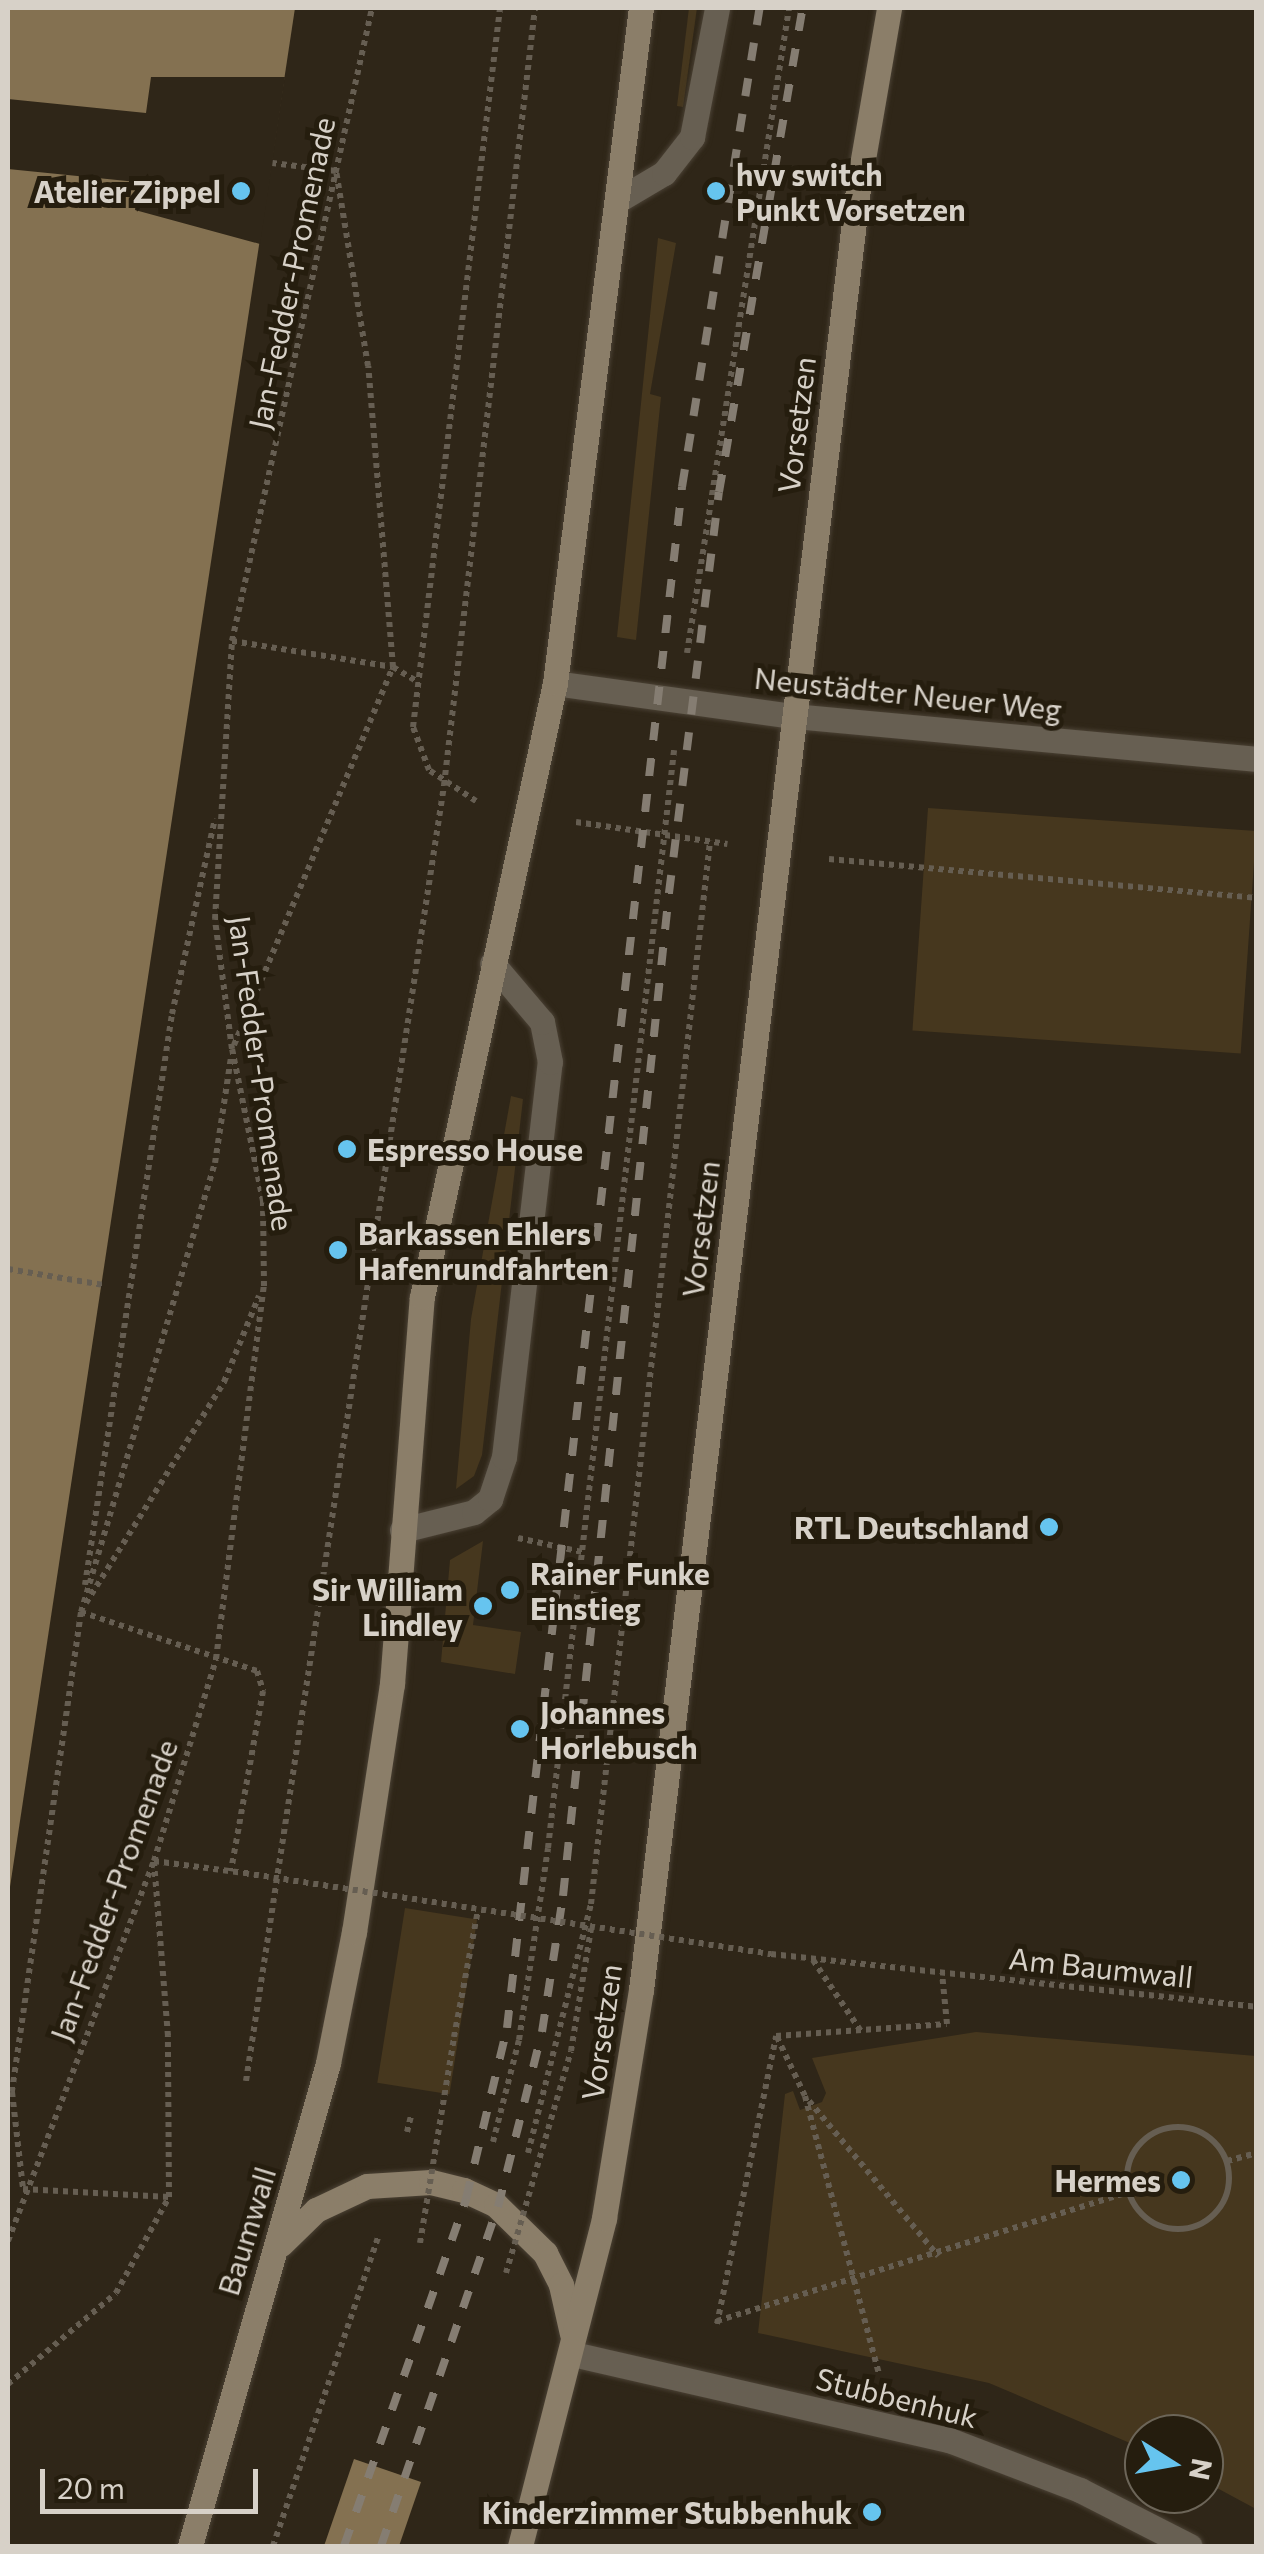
<!DOCTYPE html>
<meta charset="utf-8">
<style>
body{margin:0}
#map{position:relative;width:1264px;height:2554px;overflow:hidden;background:#2f2618;font-family:Commissioner,sans-serif}
div>[style]{position:absolute}
.green>*{inset:0;background:#46371e;transform-origin:0 0}
.water>*{inset:0;background:#847151}
.pier>*{inset:0;background:#2f2618}
.path>*{height:6px;margin-top:-3px;transform-origin:0;background:repeating-linear-gradient(90deg,#665e52 0 5px,transparent 0 10px)}
.path>.ring{margin:-3px;padding:0;box-sizing:content-box;background:none;border:6px solid #665e52;border-radius:50%}
.roads{filter:drop-shadow(0 0 2px #4a4134) drop-shadow(0 0 2px #4a4134)}
.service>*{height:25px;margin:-12.5px;padding:0 12.5px;transform-origin:12.5px;border-radius:12.5px;background:#675f52}
.minor>*{height:25px;margin:-12.5px;padding:0 12.5px;transform-origin:12.5px;border-radius:12.5px;background:#675f52}
.secondary>*{height:25px;margin:-12.5px;padding:0 12.5px;transform-origin:12.5px;border-radius:12.5px;background:#8b7e69}
.rail>*{height:8px;margin-top:-4px;transform-origin:0;background:repeating-linear-gradient(90deg,#857d72 0 18px,transparent 0 36px)}
.path-bridge>*{height:6px;margin-top:-3px;transform-origin:0;background:repeating-linear-gradient(90deg,#665e52 0 5px,transparent 0 10px)}
.dots>*{width:28px;height:28px;translate:-50% -50%;box-sizing:border-box;border:5px solid #251d0e;border-radius:50%}
span{translate:-50% -50%;white-space:nowrap;text-align:center;line-height:1.15;-webkit-text-stroke:10px #251d0e;paint-order:stroke}
.poi-label{font-size:30px;color:#d7d1c8;font-weight:700}
.left{translate:0 -50%;text-align:left}
.right{translate:-100% -50%;text-align:right}
.street-label{font-size:30px;color:#d7d1c8}
.frame{position:absolute;inset:0;border:10px solid #d7d1c8;pointer-events:none}
.north{position:absolute;left:1124px;top:2414px;width:100px;height:100px;box-sizing:border-box;background:#251d0e;border:2px solid #6c6558;border-radius:50%;rotate:101deg;font-size:28px;font-weight:700;line-height:40px;text-align:center;color:#d7d1c8}
.north::after{content:'';display:block;margin:auto;width:35px;height:45px;background:#66c4ef;clip-path:polygon(50% 0,100% 100%,50% 72%,0 100%)}
.scale{position:absolute;left:40px;top:2469px;width:218px;height:45px;box-sizing:border-box;border:5px solid #d7d1c8;border-top:0;padding-left:12px;font-size:30px;line-height:35px;white-space:nowrap;color:#d7d1c8;-webkit-text-stroke:8px #251d0e;paint-order:stroke}
</style>
<div id="map">
<div class="green">
<i style="clip-path:polygon(689px 8px,697px 8px,683px 107px,677px 106px)"></i>
<i style="clip-path:polygon(658px 238px,676px 243px,650px 394px,661px 397px,636px 640px,617px 637px)"></i>
<i style="left:928px;top:808px;width:329px;height:223px;rotate:4deg"></i>
<i style="clip-path:polygon(511px 1096px,523px 1099px,482px 1455px,474px 1476px,456px 1489px,471px 1319px)"></i>
<i style="clip-path:polygon(483px 1541px,473px 1625px,521px 1632px,515px 1674px,441px 1662px,450px 1560px)"></i>
<i style="left:405px;top:1908px;width:73px;height:177px;rotate:9deg"></i>
<i style="clip-path:polygon(976px 2032px,1256px 2056px,1256px 2509px,1204px 2481px,1204px 2434px,1144px 2434px,1144px 2449px,989px 2383px,758px 2333px,785px 2094px,793px 2091px,800px 2110px,822px 2102px,826px 2093px,812px 2058px)"></i>
</div>
<div class="water">
<i style="clip-path:polygon(8px 8px,295px 8px,8px 1900px)"></i>
<i style="clip-path:polygon(354px 2459px,421px 2482px,399px 2546px,324px 2546px)"></i>
</div>
<div class="pier">
<i style="clip-path:polygon(151px 77px,285px 77px,260px 244px,135px 210px,137px 182px,8px 169px,8px 99px,146px 113px)"></i>
</div>
<div class="path">
<i style="left:232px;top:641px;width:163px;rotate:9.2deg"></i>
<i style="left:393px;top:667px;width:27px;rotate:31deg"></i>
<i style="left:687px;top:653px;width:653px;rotate:-81.01deg"></i>
<i style="left:476px;top:801px;width:56px;rotate:-146.6deg"></i>
<i style="left:429px;top:770px;width:46px;rotate:-110.4deg"></i>
<i style="left:413px;top:727px;width:724px;rotate:-83.1deg"></i>
<i style="left:576px;top:822px;width:153px;rotate:8.3deg"></i>
<i style="left:829px;top:859px;width:429px;rotate:5.2deg"></i>
<i style="left:234px;top:1045px;width:410px;rotate:-67.2deg"></i>
<i style="left:393px;top:667px;width:302px;rotate:-94.7deg"></i>
<i style="left:368px;top:366px;width:198px;rotate:-99.3deg"></i>
<i style="left:336px;top:171px;width:64px;rotate:-172.9deg"></i>
<i style="left:8px;top:1269px;width:97px;rotate:9.5deg"></i>
<i style="left:518px;top:1538px;width:66px;rotate:12.3deg"></i>
<i style="left:85px;top:1585px;width:578px;rotate:-81.34deg"></i>
<i style="left:172px;top:1014px;width:200px;rotate:-77.6deg"></i>
<i style="left:86px;top:1603px;width:261px;rotate:-58deg"></i>
<i style="left:224px;top:1382px;width:93px;rotate:-67.9deg"></i>
<i style="left:81px;top:1612px;width:469px;rotate:-73.4deg"></i>
<i style="left:215px;top:1163px;width:107px;rotate:-81.4deg"></i>
<i style="left:81px;top:1612px;width:485px;rotate:98.2deg"></i>
<i style="left:12px;top:2092px;width:98px;rotate:83.5deg"></i>
<i style="left:23px;top:2189px;width:146px;rotate:3.1deg"></i>
<i style="left:81px;top:1612px;width:186px;rotate:18.5deg"></i>
<i style="left:257px;top:1671px;width:21px;rotate:73deg"></i>
<i style="left:263px;top:1691px;width:183px;rotate:100.1deg"></i>
<i style="left:771px;top:1954px;width:488px;rotate:6.2deg"></i>
<i style="left:813px;top:1960px;width:88px;rotate:56.1deg"></i>
<i style="left:776px;top:2036px;width:171px;rotate:-4deg"></i>
<i style="left:947px;top:2024px;width:51px;rotate:-95.6deg"></i>
<i style="left:454px;top:2037px;width:129px;rotate:-79.3deg"></i>
<i style="left:777px;top:2037px;width:65px;rotate:64.6deg"></i>
<i style="left:805px;top:2096px;width:288px;rotate:75.1deg"></i>
<i style="left:571px;top:2051px;width:124px;rotate:-80.7deg"></i>
<i style="left:246px;top:2081px;width:1311px;rotate:-81.31deg"></i>
<i style="left:444px;top:785px;width:782px;rotate:-83.32deg"></i>
<i style="left:809px;top:2101px;width:202px;rotate:50.2deg"></i>
<i class="ring" style="left:1127px;top:2127px;width:96px;height:96px"></i>
<i style="left:407px;top:2132px;width:16px;rotate:-76deg"></i>
<i style="left:493px;top:2142px;width:105px;rotate:-75.7deg"></i>
<i style="left:519px;top:2040px;width:194px;rotate:-81.4deg"></i>
<i style="left:548px;top:1848px;width:1105px;rotate:-83.45deg"></i>
<i style="left:528px;top:2153px;width:257px;rotate:-75.8deg"></i>
<i style="left:591px;top:1904px;width:1070px;rotate:-83.61deg"></i>
<i style="left:1227px;top:2161px;width:30px;rotate:-15deg"></i>
<i style="left:8px;top:2241px;width:407px;rotate:-69deg"></i>
<i style="left:154px;top:1861px;width:211px;rotate:-72.9deg"></i>
<i style="left:216px;top:1659px;width:376px;rotate:-82.7deg"></i>
<i style="left:264px;top:1286px;width:85px;rotate:-90.7deg"></i>
<i style="left:263px;top:1201px;width:155px;rotate:-101.5deg"></i>
<i style="left:232px;top:1049px;width:131px;rotate:-97.5deg"></i>
<i style="left:215px;top:919px;width:279px;rotate:-86.5deg"></i>
<i style="left:232px;top:641px;width:648px;rotate:-77.53deg"></i>
<i style="left:717px;top:2321px;width:431px;rotate:-17.4deg"></i>
<i style="left:717px;top:2324px;width:294px;rotate:-78.4deg"></i>
<i style="left:8px;top:2384px;width:141px;rotate:-40.1deg"></i>
<i style="left:116px;top:2293px;width:110px;rotate:-61.1deg"></i>
<i style="left:169px;top:2197px;width:161px;rotate:-90.4deg"></i>
<i style="left:168px;top:2036px;width:176px;rotate:-94.6deg"></i>
<i style="left:154px;top:1861px;width:91px;rotate:7.6deg"></i>
<i style="left:273px;top:2546px;width:329px;rotate:-71.2deg"></i>
</div>
<div class="roads">
<div class="service">
<i style="left:620px;top:199px;width:51px;rotate:-30.6deg"></i>
<i style="left:664px;top:173px;width:46px;rotate:-52.1deg"></i>
<i style="left:692px;top:137px;width:131px;rotate:-79deg"></i>
<i style="left:402px;top:1530px;width:74px;rotate:-14deg"></i>
<i style="left:474px;top:1512px;width:21px;rotate:-39deg"></i>
<i style="left:490px;top:1499px;width:44px;rotate:-71.6deg"></i>
<i style="left:504px;top:1457px;width:398px;rotate:-83.4deg"></i>
<i style="left:550px;top:1062px;width:41px;rotate:-101.3deg"></i>
<i style="left:542px;top:1022px;width:77px;rotate:-130.3deg"></i>
</div>
<div class="minor">
<i style="left:555px;top:683px;width:241px;rotate:7.9deg"></i>
<i style="left:794px;top:716px;width:464px;rotate:5.3deg"></i>
<i style="left:573px;top:2354px;width:386px;rotate:12.9deg"></i>
<i style="left:949px;top:2440px;width:140px;rotate:20.9deg"></i>
<i style="left:1080px;top:2490px;width:123px;rotate:27deg"></i>
</div>
<div class="secondary">
<i style="left:281px;top:2244px;width:49px;rotate:-44.2deg"></i>
<i style="left:316px;top:2210px;width:56px;rotate:-25.2deg"></i>
<i style="left:367px;top:2186px;width:64px;rotate:-3.6deg"></i>
<i style="left:431px;top:2182px;width:34px;rotate:14deg"></i>
<i style="left:464px;top:2190px;width:35px;rotate:25deg"></i>
<i style="left:496px;top:2205px;width:69px;rotate:44.4deg"></i>
<i style="left:545px;top:2253px;width:36px;rotate:63deg"></i>
<i style="left:561px;top:2285px;width:50px;rotate:77.3deg"></i>
<i style="left:190px;top:2546px;width:502px;rotate:-74.05deg"></i>
<i style="left:328px;top:2063px;width:134px;rotate:-78.8deg"></i>
<i style="left:354px;top:1932px;width:251px;rotate:-81.3deg"></i>
<i style="left:392px;top:1684px;width:388px;rotate:-85.6deg"></i>
<i style="left:422px;top:1297px;width:628px;rotate:-77.78deg"></i>
<i style="left:555px;top:683px;width:680px;rotate:-82.74deg"></i>
<i style="left:520px;top:2546px;width:339px;rotate:-75.6deg"></i>
<i style="left:604px;top:2218px;width:231px;rotate:-80.8deg"></i>
<i style="left:641px;top:1990px;width:1815px;rotate:-83.13deg"></i>
<i style="left:858px;top:188px;width:183px;rotate:-80.2deg"></i>
</div>
</div>
<div class="rail">
<i style="left:344px;top:2546px;width:368px;rotate:-70.6deg"></i>
<i style="left:466px;top:2199px;width:176px;rotate:-76.5deg"></i>
<i style="left:507px;top:2028px;width:1551px;rotate:-83.52deg"></i>
<i style="left:682px;top:487px;width:485px;rotate:-80.8deg"></i>
<i style="left:381px;top:2546px;width:359px;rotate:-71deg"></i>
<i style="left:498px;top:2207px;width:180px;rotate:-75.9deg"></i>
<i style="left:542px;top:2032px;width:138px;rotate:-81.2deg"></i>
<i style="left:563px;top:1896px;width:1009px;rotate:-83.97deg"></i>
<i style="left:669px;top:893px;width:404px;rotate:-82.9deg"></i>
<i style="left:719px;top:492px;width:491px;rotate:-80.2deg"></i>
</div>
<div class="path-bridge">
<i style="left:244px;top:1873px;width:533px;rotate:8.74deg"></i>
<i style="left:420px;top:2243px;width:209px;rotate:-80.6deg"></i>
<i style="left:506px;top:2273px;width:231px;rotate:-73.7deg"></i>
</div>
<div class="dots">
<i style="left:241px;top:191px;background:#66c4ef"></i>
<i style="left:716px;top:191px;background:#66c4ef"></i>
<i style="left:347px;top:1149px;background:#66c4ef"></i>
<i style="left:338px;top:1250px;background:#66c4ef"></i>
<i style="left:1049px;top:1527px;background:#66c4ef"></i>
<i style="left:510px;top:1590px;background:#66c4ef"></i>
<i style="left:483px;top:1606px;background:#66c4ef"></i>
<i style="left:520px;top:1729px;background:#66c4ef"></i>
<i style="left:1181px;top:2180px;background:#66c4ef"></i>
<i style="left:872px;top:2512px;background:#66c4ef"></i>
</div>
<div class="poi-label">
<span class="left" style="left:736px;top:191px">hvv switch<br>Punkt Vorsetzen</span>
<span class="right" style="left:221px;top:191px">Atelier Zippel</span>
<span class="left" style="left:367px;top:1149px">Espresso House</span>
<span class="left" style="left:358px;top:1250px">Barkassen Ehlers<br>Hafenrundfahrten</span>
<span class="right" style="left:1029px;top:1527px">RTL Deutschland</span>
<span class="left" style="left:530px;top:1590px">Rainer Funke<br>Einstieg</span>
<span class="right" style="left:463px;top:1606px">Sir William<br>Lindley</span>
<span class="left" style="left:540px;top:1729px">Johannes<br>Horlebusch</span>
<span class="right" style="left:1161px;top:2180px">Hermes</span>
<span class="right" style="left:852px;top:2512px">Kinderzimmer Stubbenhuk</span>
</div>
<div class="street-label">
<span style="left:291px;top:273px;rotate:-78deg">Jan-Fedder-Promenade</span>
<span style="left:796px;top:425px;rotate:-83deg">Vorsetzen</span>
<span style="left:908px;top:693px;rotate:6deg">Neustädter Neuer Weg</span>
<span style="left:262px;top:1073px;rotate:82deg">Jan-Fedder-Promenade</span>
<span style="left:700px;top:1229px;rotate:-83deg">Vorsetzen</span>
<span style="left:113px;top:1890px;rotate:-70deg">Jan-Fedder-Promenade</span>
<span style="left:1101px;top:1967px;rotate:6deg">Am Baumwall</span>
<span style="left:601px;top:2032px;rotate:-82deg">Vorsetzen</span>
<span style="left:246px;top:2231px;rotate:-73deg">Baumwall</span>
<span style="left:897px;top:2397px;rotate:14deg">Stubbenhuk</span>
</div>
<div class="frame"></div>
<div class="north">N</div>
<div class="scale">20 m</div>
</div>
